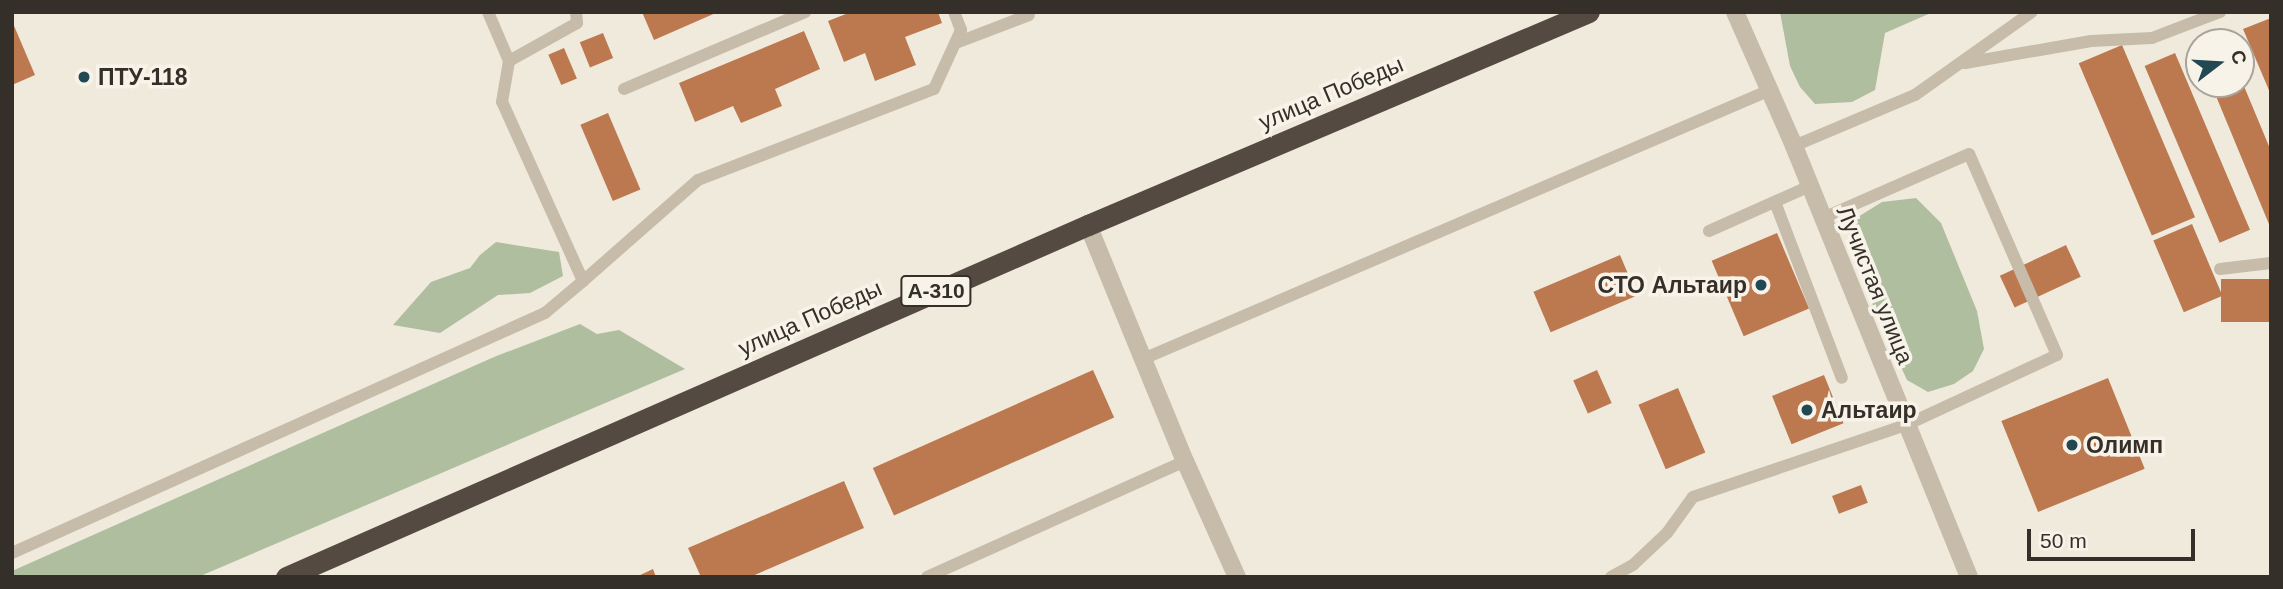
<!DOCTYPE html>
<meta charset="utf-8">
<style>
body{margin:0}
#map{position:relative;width:2283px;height:589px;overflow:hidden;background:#f0eadd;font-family:Arial,sans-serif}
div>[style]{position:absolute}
.green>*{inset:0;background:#afbe9e}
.building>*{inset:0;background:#bc794f;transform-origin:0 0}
.lane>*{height:12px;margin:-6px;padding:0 6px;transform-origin:6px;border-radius:6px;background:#c7bbaa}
.street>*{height:18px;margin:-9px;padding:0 9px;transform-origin:9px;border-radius:9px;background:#c7bbaa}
.highway>*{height:21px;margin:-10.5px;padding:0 10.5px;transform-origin:10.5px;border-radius:10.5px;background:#554a41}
.dots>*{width:19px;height:19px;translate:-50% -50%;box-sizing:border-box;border:4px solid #f8f3e9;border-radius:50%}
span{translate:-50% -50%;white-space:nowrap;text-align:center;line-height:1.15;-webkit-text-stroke:7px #f8f3e9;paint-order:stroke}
.shield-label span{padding:2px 5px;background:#f8f3e9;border:2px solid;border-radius:5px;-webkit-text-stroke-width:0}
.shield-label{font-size:21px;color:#352f29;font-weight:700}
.poi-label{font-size:23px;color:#352f29;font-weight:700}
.left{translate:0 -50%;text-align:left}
.right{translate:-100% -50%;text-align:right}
.street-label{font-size:23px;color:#352f29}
.frame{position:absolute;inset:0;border:14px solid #352f29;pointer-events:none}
.north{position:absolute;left:2185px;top:28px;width:70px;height:70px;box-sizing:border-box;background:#f8f3e9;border:2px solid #aaa59c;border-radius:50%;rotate:73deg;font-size:19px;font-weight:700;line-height:28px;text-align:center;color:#352f29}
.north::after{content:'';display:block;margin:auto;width:24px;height:32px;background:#224953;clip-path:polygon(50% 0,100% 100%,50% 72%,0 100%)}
.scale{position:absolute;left:2027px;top:529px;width:168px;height:32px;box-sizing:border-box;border:4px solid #352f29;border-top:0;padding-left:9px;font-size:21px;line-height:24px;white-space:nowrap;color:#352f29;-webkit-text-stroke:5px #f8f3e9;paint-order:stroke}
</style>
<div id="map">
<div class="green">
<i style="clip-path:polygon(1780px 12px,1933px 12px,1885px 33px,1875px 90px,1852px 102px,1815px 104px,1800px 87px,1790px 66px)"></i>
<i style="clip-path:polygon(1916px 198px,1941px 223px,1977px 311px,1984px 349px,1973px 371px,1954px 384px,1928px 392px,1907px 380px,1870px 299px,1845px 225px,1882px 202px)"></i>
<i style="clip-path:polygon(496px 242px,559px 252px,563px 276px,530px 293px,498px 295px,440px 333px,393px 325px,431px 282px,470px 268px,480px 255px)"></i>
<i style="clip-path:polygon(580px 324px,597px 334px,619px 330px,685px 369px,198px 577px,12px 577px,12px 571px,494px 357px)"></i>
</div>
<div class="building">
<i style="clip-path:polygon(642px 12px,718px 12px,654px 40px)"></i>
<i style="clip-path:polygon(851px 12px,938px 12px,942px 23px,905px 37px,916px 65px,875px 81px,865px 53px,844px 62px,828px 21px)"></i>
<i style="clip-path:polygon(2271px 18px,2271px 95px,2243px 29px)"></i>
<i style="clip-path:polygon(12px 21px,35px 75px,12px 85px)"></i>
<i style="clip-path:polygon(804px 31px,820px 69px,775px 89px,782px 106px,741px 123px,733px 106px,695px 122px,679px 83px)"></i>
<i style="left:603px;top:33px;width:27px;height:25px;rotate:68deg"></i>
<i style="clip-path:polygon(2223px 36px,2226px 42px,2208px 42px)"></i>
<i style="left:2122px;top:45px;width:187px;height:47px;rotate:67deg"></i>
<i style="left:564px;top:48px;width:33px;height:17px;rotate:67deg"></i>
<i style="left:2175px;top:53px;width:192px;height:33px;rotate:67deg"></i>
<i style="clip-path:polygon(2241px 79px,2271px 151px,2271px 229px,2211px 84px,2241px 84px)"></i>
<i style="left:608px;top:113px;width:83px;height:30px;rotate:67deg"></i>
<i style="left:2192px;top:224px;width:78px;height:42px;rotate:67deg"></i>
<i style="left:1777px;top:233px;width:82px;height:71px;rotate:67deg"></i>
<i style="left:2066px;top:245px;width:35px;height:73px;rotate:65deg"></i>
<i style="left:1620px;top:255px;width:44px;height:94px;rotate:67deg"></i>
<i style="left:2271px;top:279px;width:43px;height:50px;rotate:90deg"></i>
<i style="left:1093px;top:370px;width:52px;height:241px;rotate:66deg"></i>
<i style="left:1597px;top:370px;width:36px;height:26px;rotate:66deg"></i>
<i style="left:1824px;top:375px;width:52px;height:56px;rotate:68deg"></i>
<i style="left:2108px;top:378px;width:98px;height:115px;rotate:68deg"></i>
<i style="left:1678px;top:388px;width:70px;height:43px;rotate:67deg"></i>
<i style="clip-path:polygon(844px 481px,864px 528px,750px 577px,701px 577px,688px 548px)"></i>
<i style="left:1861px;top:485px;width:19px;height:31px;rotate:69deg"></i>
<i style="clip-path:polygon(653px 569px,656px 577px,636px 577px)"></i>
</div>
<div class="lane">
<i style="left:956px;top:43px;width:78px;rotate:-21deg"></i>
<i style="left:509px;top:61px;width:78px;rotate:-29.2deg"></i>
<i style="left:577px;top:23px;width:11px;rotate:-95deg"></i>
<i style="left:1965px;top:63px;width:128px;rotate:-9.9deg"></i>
<i style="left:2091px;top:41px;width:61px;rotate:-2.8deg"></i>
<i style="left:2152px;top:38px;width:73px;rotate:-20.9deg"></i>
<i style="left:624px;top:89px;width:197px;rotate:-23deg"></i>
<i style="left:1794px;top:146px;width:131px;rotate:-22.9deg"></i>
<i style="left:1915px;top:95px;width:143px;rotate:-35.4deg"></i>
<i style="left:1775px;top:202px;width:188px;rotate:69.2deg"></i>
<i style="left:1709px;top:231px;width:108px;rotate:-24deg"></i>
<i style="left:2220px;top:269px;width:51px;rotate:-6.7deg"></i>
<i style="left:583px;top:281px;width:153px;rotate:-41.3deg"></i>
<i style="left:698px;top:180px;width:253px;rotate:-21.1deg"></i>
<i style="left:934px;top:89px;width:65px;rotate:-65.4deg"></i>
<i style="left:961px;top:30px;width:19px;rotate:-111deg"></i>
<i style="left:1143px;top:359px;width:682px;rotate:-23.22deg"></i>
<i style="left:12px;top:553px;width:585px;rotate:-24.24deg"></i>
<i style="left:545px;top:313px;width:50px;rotate:-40.1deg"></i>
<i style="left:583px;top:281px;width:196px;rotate:-114.3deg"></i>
<i style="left:502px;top:102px;width:42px;rotate:-80.3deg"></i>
<i style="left:509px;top:61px;width:53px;rotate:-113.2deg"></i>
<i style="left:927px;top:577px;width:283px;rotate:-24.2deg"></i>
<i style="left:1611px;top:577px;width:26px;rotate:-29deg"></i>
<i style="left:1634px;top:564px;width:45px;rotate:-43.2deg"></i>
<i style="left:1667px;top:533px;width:44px;rotate:-54.2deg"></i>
<i style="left:1693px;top:497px;width:225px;rotate:-18.7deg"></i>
<i style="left:1906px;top:425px;width:166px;rotate:-24.9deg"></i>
<i style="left:2057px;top:355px;width:219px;rotate:-113.6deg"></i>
<i style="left:1969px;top:154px;width:162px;rotate:156.3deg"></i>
</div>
<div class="street">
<i style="left:1735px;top:12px;width:146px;rotate:66.2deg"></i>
<i style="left:1794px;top:146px;width:465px;rotate:67.9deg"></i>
<i style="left:1088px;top:225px;width:255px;rotate:67.7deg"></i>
<i style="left:1185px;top:461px;width:127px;rotate:65.9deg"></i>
</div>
<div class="highway">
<i style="left:286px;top:577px;width:876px;rotate:-23.7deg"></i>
<i style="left:1088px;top:225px;width:544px;rotate:-23.03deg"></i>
</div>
<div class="dots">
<i style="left:84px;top:77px;background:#224953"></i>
<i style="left:1761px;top:285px;background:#224953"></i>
<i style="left:1807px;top:410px;background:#224953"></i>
<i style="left:2072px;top:445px;background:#224953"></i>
</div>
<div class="shield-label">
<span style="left:936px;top:291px">А-310</span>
</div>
<div class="poi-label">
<span class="left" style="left:98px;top:77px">ПТУ-118</span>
<span class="right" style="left:1747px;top:285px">СТО Альтаир</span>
<span class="left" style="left:1821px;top:410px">Альтаир</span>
<span class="left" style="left:2086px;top:445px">Олимп</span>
</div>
<div class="street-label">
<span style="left:1331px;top:93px;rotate:-23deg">улица Победы</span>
<span style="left:1875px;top:285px;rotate:68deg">Лучистая улица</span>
<span style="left:810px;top:318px;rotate:-24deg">улица Победы</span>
</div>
<div class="frame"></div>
<div class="north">С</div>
<div class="scale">50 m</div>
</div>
